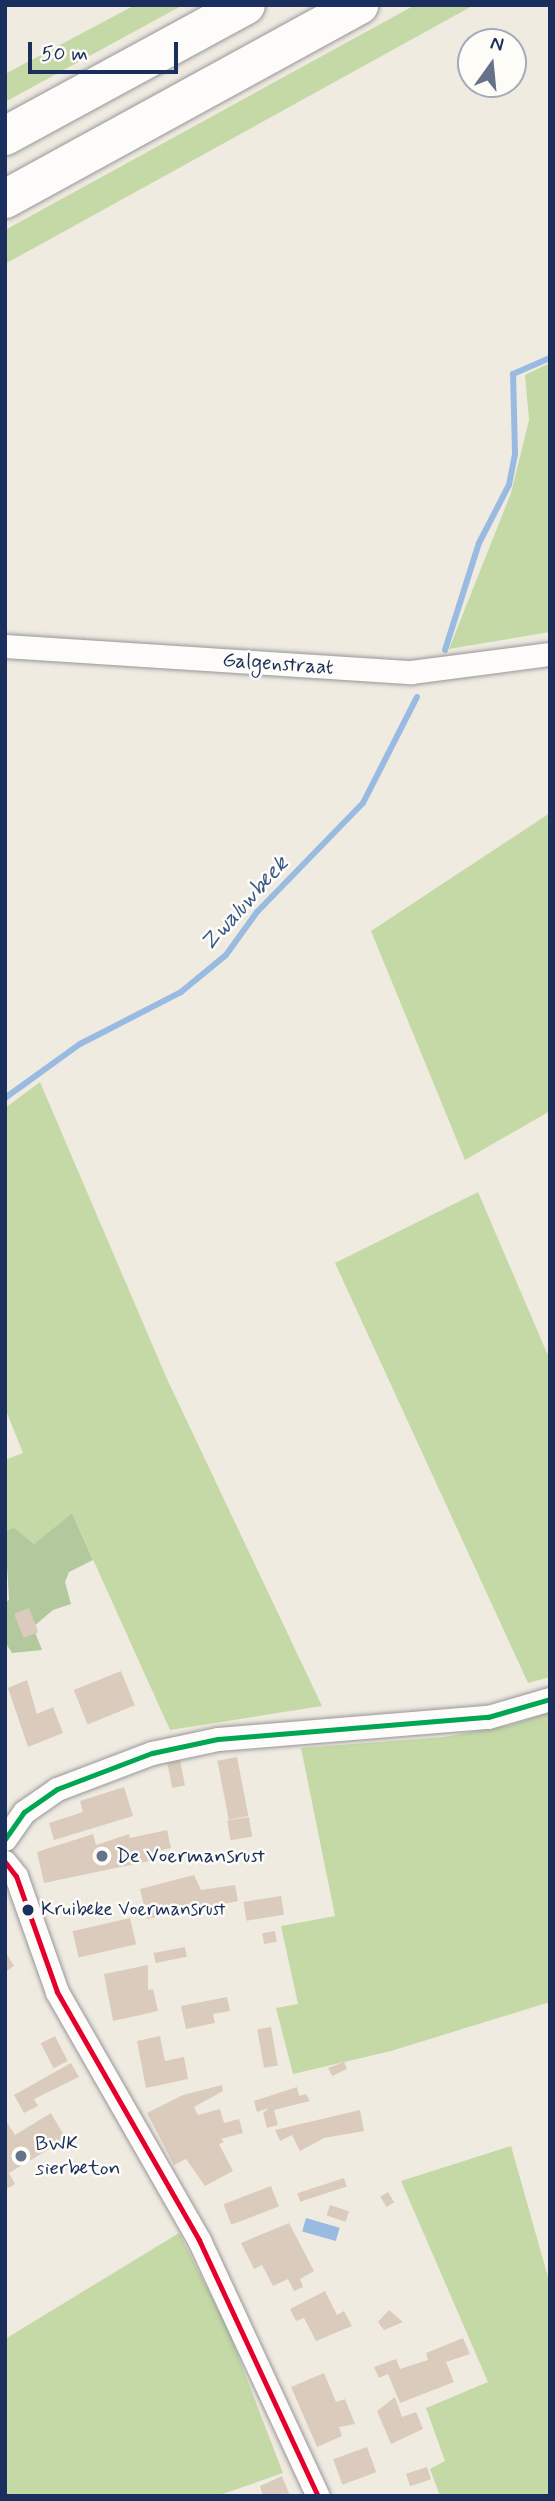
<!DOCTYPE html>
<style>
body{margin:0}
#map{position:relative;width:555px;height:2501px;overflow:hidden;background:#f0ebe1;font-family:Mynerve,sans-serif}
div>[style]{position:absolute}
.green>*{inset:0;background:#c5d9a6}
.forest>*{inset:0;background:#b2c99d}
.water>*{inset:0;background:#9abbe1;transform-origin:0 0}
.stream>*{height:6px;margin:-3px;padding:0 3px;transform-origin:3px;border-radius:3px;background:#9abbe1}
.building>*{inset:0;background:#dbcbbc;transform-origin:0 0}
.roads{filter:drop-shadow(0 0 2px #96979a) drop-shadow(0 0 2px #96979a)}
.minor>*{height:23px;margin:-11.5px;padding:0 11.5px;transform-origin:11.5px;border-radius:11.5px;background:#fdfcfa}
.motorway>*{height:38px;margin:-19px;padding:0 19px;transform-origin:19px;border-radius:19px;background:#fdfcfa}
.bus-1>*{height:5px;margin:-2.5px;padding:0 2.5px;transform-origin:2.5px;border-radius:2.5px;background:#00a651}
.bus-2>*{height:5px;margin:-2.5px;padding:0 2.5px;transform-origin:2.5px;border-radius:2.5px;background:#e4002b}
.dots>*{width:19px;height:19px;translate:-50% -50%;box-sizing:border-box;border:4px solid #fdfcf7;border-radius:50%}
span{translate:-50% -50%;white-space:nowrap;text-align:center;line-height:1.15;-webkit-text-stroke:5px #fdfcf7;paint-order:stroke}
.bus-label{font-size:19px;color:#1b2f5e}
.left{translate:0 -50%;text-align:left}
.street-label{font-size:21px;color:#1b2f5e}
.poi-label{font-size:21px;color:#1b2f5e}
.water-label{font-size:23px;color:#3a598c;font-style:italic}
.frame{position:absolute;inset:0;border:7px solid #1b2f5e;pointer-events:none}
.north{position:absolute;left:457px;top:28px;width:70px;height:70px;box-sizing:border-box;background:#fdfcf7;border:2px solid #a3aaba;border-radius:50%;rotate:15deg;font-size:19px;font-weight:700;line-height:28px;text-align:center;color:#1b2f5e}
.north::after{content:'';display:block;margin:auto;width:24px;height:32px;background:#66718c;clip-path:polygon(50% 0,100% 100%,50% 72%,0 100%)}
.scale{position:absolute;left:28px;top:42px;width:150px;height:32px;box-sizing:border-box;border:4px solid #1b2f5e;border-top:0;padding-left:9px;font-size:21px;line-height:24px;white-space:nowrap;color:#1b2f5e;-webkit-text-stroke:5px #fdfcf7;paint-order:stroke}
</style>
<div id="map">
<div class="green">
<i style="clip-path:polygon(135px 5px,183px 5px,5px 102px,5px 74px)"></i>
<i style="clip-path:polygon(415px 5px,474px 5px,5px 264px,5px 230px)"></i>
<i style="clip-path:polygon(550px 363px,550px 632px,449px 649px,511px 493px,529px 420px,525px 375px)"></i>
<i style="clip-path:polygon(550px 813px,550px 1111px,465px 1160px,371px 931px)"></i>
<i style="clip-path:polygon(40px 1082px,167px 1379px,322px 1706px,170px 1730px,72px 1513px,34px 1544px,14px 1529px,5px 1531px,5px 1460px,23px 1453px,5px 1408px,5px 1108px)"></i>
<i style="clip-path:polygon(478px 1192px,550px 1360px,550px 1677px,528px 1683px,335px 1263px)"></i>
<i style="clip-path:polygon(550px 1712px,550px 2002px,391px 2051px,293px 2074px,276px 2008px,298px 2004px,281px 1926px,335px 1916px,301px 1748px,443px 1737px,511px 1725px)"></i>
<i style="clip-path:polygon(511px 2146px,550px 2284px,550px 2496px,440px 2496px,430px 2469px,445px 2461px,426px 2408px,488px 2382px,401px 2181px)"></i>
<i style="clip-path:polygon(179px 2233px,227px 2327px,283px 2473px,217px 2496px,5px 2496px,5px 2339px)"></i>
</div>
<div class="forest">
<i style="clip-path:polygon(72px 1513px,93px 1560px,69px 1572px,65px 1582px,71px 1604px,53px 1610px,33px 1627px,42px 1650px,12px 1653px,5px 1642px,5px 1602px,9px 1600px,5px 1531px,14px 1528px,34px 1544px)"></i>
</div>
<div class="water">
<i style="left:306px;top:2218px;width:35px;height:14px;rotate:16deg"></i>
</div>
<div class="stream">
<i style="left:445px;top:650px;width:112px;rotate:-72.4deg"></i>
<i style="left:479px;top:543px;width:65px;rotate:-62.7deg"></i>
<i style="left:509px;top:485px;width:32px;rotate:-79deg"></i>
<i style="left:515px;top:454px;width:80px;rotate:-91.4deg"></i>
<i style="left:513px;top:374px;width:40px;rotate:-23.4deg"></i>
<i style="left:5px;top:1098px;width:92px;rotate:-35.8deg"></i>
<i style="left:80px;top:1044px;width:114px;rotate:-27.2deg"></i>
<i style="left:181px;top:992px;width:58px;rotate:-39.4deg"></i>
<i style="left:226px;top:955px;width:53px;rotate:-54.2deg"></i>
<i style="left:257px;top:912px;width:152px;rotate:-45.8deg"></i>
<i style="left:363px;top:803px;width:119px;rotate:-63deg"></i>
</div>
<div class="building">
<i style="left:29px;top:1608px;width:26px;height:16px;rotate:69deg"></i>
<i style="left:121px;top:1671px;width:37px;height:51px;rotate:68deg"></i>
<i style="clip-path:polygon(27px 1680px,37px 1714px,53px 1707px,63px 1733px,28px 1747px,8px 1688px)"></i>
<i style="left:237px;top:1757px;width:60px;height:20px;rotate:79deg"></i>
<i style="left:180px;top:1760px;width:26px;height:13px;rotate:79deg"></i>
<i style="clip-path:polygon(124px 1787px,133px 1816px,54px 1840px,49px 1823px,83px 1812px,80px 1801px)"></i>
<i style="left:249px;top:1817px;width:20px;height:22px;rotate:81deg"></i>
<i style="clip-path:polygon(167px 1830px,171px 1848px,153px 1852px,154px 1860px,44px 1883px,37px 1852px,93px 1834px,96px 1845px,129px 1834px,130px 1838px)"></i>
<i style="clip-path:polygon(194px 1875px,201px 1890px,235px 1885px,238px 1901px,147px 1919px,140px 1889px)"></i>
<i style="left:281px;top:1896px;width:19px;height:38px;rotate:81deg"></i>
<i style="left:130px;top:1918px;width:27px;height:59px;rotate:77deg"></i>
<i style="left:275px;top:1931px;width:11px;height:13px;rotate:80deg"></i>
<i style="left:185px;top:1947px;width:10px;height:32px;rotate:79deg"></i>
<i style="clip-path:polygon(5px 1951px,14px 1966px,5px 1972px)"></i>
<i style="clip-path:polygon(148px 1965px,148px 1990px,153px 1989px,158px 2011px,113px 2021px,104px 1974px)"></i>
<i style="clip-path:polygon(227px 1997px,230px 2011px,213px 2014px,215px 2023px,186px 2029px,181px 2006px)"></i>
<i style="left:271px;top:2027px;width:39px;height:14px;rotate:80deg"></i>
<i style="left:55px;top:2036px;width:28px;height:16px;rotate:63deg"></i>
<i style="clip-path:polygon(160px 2036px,165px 2061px,184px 2057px,188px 2079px,146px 2088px,137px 2041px)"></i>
<i style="clip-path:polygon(344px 2062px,347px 2069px,332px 2076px,328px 2068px)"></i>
<i style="clip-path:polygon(71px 2063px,79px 2077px,34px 2099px,38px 2106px,24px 2113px,14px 2095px)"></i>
<i style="clip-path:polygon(222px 2085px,223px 2091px,194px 2107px,198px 2115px,220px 2109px,224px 2123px,239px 2119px,243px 2133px,221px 2139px,224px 2142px,219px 2144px,233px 2171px,205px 2186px,186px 2159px,174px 2165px,147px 2113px,183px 2095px)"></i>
<i style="clip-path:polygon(297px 2087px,299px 2096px,306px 2094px,310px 2101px,274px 2110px,278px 2125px,267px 2128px,263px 2113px,269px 2108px,257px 2112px,254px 2101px)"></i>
<i style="clip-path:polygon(360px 2110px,364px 2131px,324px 2138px,300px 2151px,292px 2135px,280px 2141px,275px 2130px)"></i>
<i style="clip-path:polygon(51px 2113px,66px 2139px,9px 2173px,15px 2184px,5px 2190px,5px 2119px,15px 2135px)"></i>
<i style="left:344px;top:2178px;width:9px;height:49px;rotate:72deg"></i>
<i style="left:271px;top:2186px;width:22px;height:51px;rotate:69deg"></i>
<i style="left:388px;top:2192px;width:12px;height:9px;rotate:59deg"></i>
<i style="left:330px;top:2205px;width:20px;height:11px;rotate:18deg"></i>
<i style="clip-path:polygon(289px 2223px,314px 2271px,300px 2279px,303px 2287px,294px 2291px,288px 2279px,273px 2286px,262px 2265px,254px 2269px,241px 2243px)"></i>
<i style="clip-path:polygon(325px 2291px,337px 2315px,344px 2311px,352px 2326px,316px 2341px,304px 2318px,296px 2321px,290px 2309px)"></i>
<i style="clip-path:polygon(389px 2310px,403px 2322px,384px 2330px,378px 2322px)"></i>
<i style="clip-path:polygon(463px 2338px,470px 2354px,446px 2362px,454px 2382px,400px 2403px,388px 2374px,379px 2378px,374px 2367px,396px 2359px,400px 2369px,428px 2360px,426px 2353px)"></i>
<i style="clip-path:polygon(324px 2373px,336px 2402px,345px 2399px,355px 2424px,339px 2427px,342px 2436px,317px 2447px,291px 2387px)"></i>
<i style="clip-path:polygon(395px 2397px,402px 2417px,416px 2412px,423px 2429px,391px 2444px,377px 2411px)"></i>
<i style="left:367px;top:2447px;width:27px;height:36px;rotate:70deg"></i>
<i style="left:427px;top:2467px;width:13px;height:22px;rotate:72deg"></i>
<i style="clip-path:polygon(282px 2476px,290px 2496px,263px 2496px,260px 2486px)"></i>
</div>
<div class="roads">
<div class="minor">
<i style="left:5px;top:646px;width:407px;rotate:3.7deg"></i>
<i style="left:411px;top:672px;width:140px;rotate:-7.4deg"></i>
<i style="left:5px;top:1839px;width:33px;rotate:-55deg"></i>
<i style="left:24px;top:1812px;width:40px;rotate:-34.9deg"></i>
<i style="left:57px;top:1789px;width:102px;rotate:-20.8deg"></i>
<i style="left:152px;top:1753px;width:67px;rotate:-12deg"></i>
<i style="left:218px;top:1739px;width:271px;rotate:-4.7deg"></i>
<i style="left:488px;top:1717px;width:65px;rotate:-16.2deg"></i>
<i style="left:5px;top:1862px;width:18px;rotate:52deg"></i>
<i style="left:16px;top:1876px;width:123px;rotate:70.5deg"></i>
<i style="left:57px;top:1992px;width:286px;rotate:60.2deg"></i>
<i style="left:199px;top:2240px;width:282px;rotate:65.1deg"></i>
</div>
<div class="motorway">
<i style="left:5px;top:136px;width:274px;rotate:-28.5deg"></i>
<i style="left:5px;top:199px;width:404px;rotate:-28.7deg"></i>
</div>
</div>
<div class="bus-1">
<i style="left:5px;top:1839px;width:33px;rotate:-55deg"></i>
<i style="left:24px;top:1812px;width:40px;rotate:-34.9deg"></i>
<i style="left:57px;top:1789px;width:102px;rotate:-20.8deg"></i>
<i style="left:152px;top:1753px;width:67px;rotate:-12deg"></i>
<i style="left:218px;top:1739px;width:271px;rotate:-4.7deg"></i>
<i style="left:488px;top:1717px;width:65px;rotate:-16.2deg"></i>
</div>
<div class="bus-2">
<i style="left:5px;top:1862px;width:18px;rotate:52deg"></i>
<i style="left:16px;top:1876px;width:123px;rotate:70.5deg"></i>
<i style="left:57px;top:1992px;width:286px;rotate:60.2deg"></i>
<i style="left:199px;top:2240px;width:282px;rotate:65.1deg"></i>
</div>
<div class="dots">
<i style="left:102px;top:1856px;background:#66718c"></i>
<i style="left:28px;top:1910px;background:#1b2f5e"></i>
<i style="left:21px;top:2156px;background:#66718c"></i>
</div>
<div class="bus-label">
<span class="left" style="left:41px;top:1910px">Kruibeke Voermansrust</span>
</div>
<div class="street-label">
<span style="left:278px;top:664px;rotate:4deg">Galgenstraat</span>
</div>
<div class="poi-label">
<span class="left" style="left:116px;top:1856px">De Voermansrust</span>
<span class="left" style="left:35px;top:2156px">BWK<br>sierbeton</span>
</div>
<div class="water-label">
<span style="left:245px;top:904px;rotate:-48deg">Zwaluwbeek</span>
</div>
<div class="frame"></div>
<div class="north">N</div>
<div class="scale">50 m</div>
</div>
